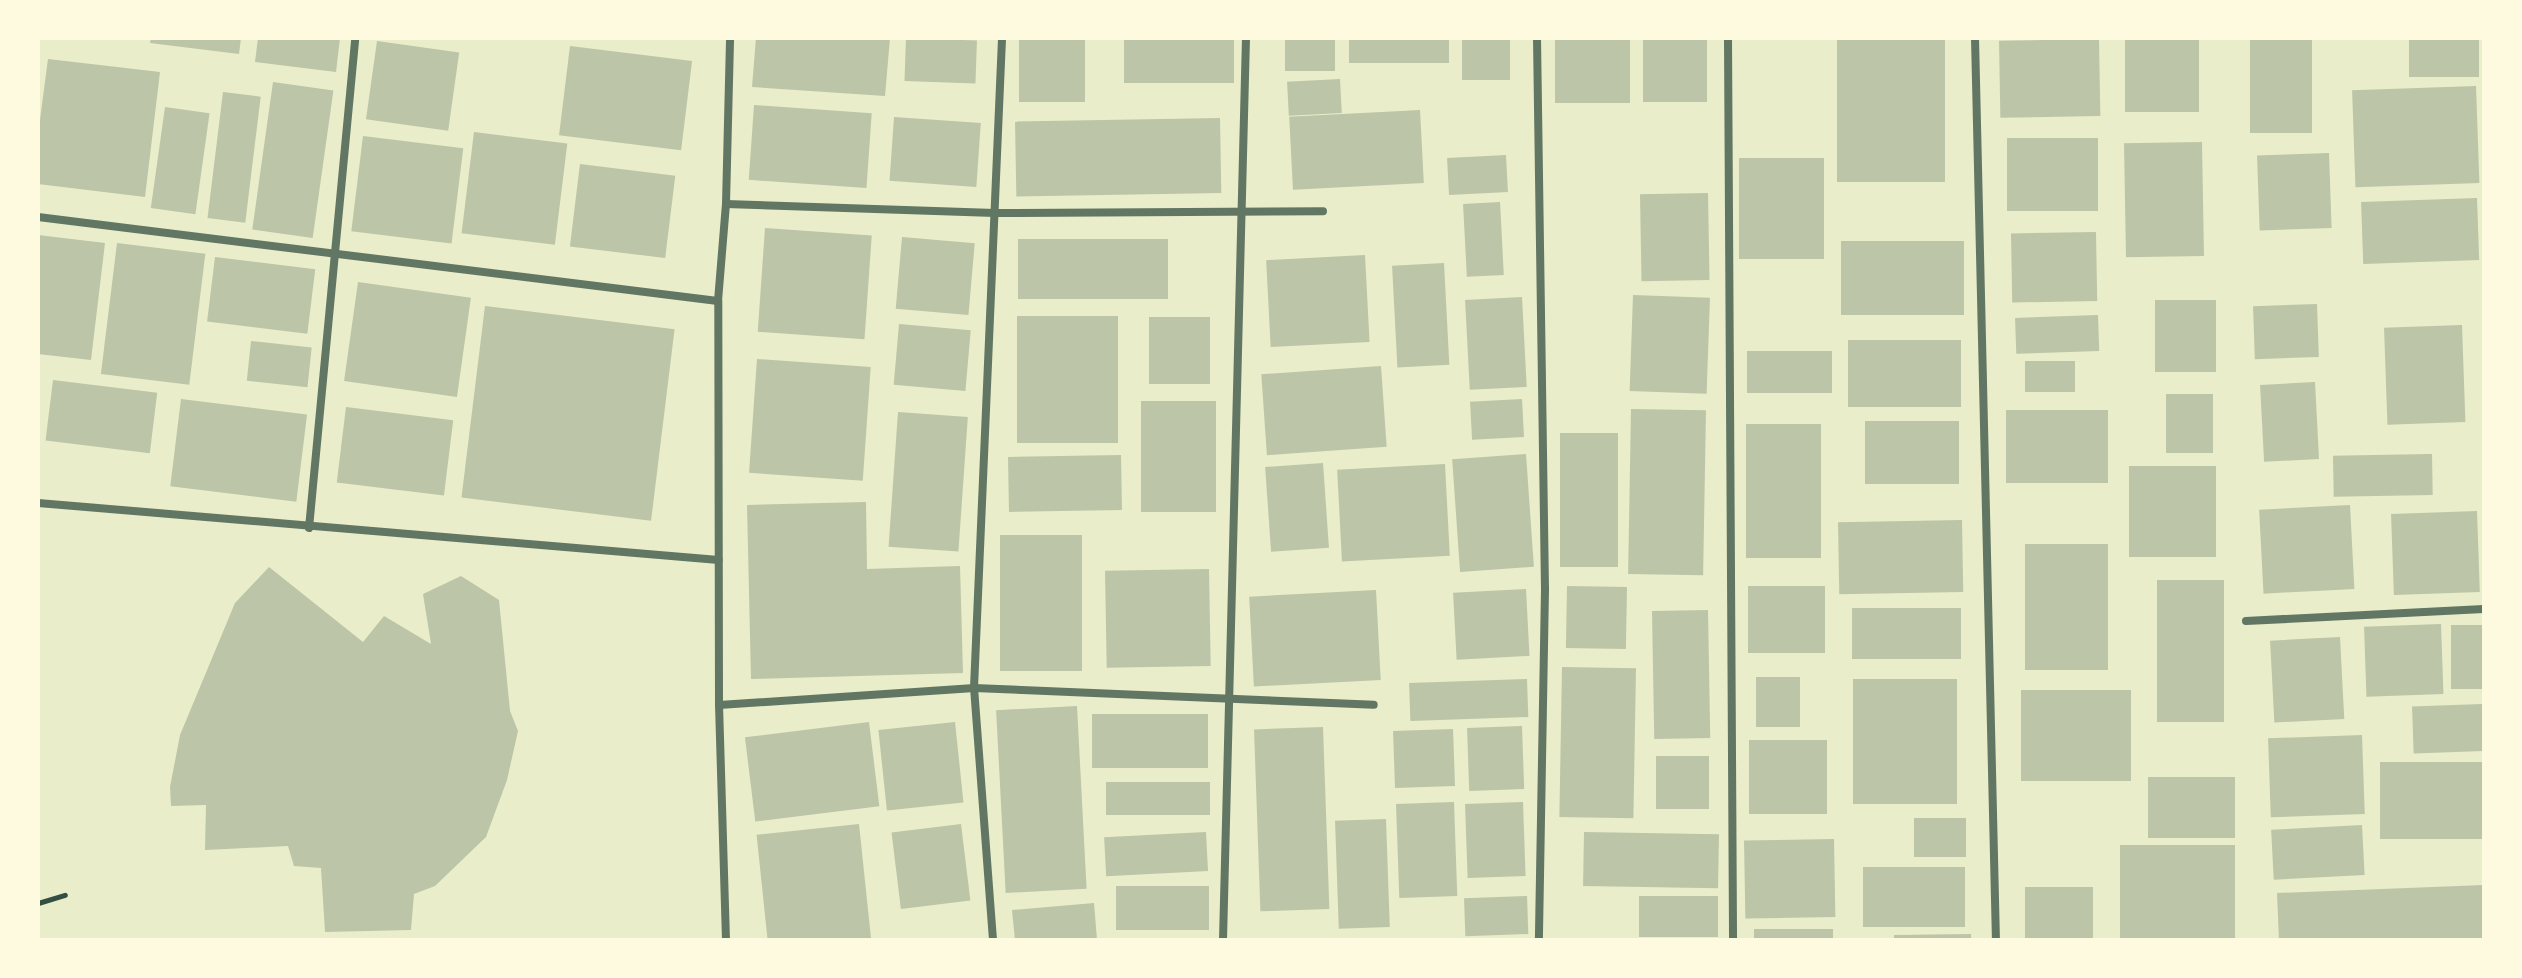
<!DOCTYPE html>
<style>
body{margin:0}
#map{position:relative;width:2522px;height:978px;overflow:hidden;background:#e9edc9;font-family:Helvetica,sans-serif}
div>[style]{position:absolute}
.building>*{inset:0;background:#bcc5a7;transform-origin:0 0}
.path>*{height:5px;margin:-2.5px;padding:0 2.5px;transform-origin:2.5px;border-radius:2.5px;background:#344e41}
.minor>*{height:8px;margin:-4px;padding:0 4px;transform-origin:4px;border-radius:4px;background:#617663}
span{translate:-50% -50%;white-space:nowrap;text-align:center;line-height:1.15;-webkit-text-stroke:7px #fefae0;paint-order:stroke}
.frame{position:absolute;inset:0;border:40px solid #fefae0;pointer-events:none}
</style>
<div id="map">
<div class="building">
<i style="clip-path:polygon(151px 38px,241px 38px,239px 54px,150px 43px)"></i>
<i style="clip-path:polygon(258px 38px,340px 38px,336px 72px,255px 62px)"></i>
<i style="clip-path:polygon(756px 38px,890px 38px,885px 96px,752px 87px)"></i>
<i style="left:906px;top:38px;width:71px;height:43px;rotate:2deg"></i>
<i style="left:1019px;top:38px;width:66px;height:64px"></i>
<i style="left:1124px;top:38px;width:110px;height:45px"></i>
<i style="left:1285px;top:38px;width:50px;height:33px"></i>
<i style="left:1349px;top:38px;width:100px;height:25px"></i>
<i style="left:1462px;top:38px;width:48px;height:42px"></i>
<i style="left:1555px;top:38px;width:75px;height:65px"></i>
<i style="left:1643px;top:38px;width:64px;height:64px"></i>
<i style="left:1837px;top:38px;width:108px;height:144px"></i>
<i style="left:2125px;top:38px;width:74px;height:74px"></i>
<i style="left:2250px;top:38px;width:62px;height:95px"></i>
<i style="left:2409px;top:38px;width:70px;height:39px"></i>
<i style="left:2099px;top:39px;width:77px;height:100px;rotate:89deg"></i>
<i style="left:377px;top:41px;width:83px;height:79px;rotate:8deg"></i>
<i style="left:570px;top:46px;width:123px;height:90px;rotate:7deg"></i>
<i style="clip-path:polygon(48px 59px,160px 72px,145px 197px,38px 184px,38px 135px)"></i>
<i style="left:1340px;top:79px;width:34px;height:53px;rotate:87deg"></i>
<i style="left:273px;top:82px;width:61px;height:149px;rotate:8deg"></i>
<i style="left:2476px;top:86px;width:97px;height:124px;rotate:88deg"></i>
<i style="left:223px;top:92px;width:38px;height:127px;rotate:7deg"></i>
<i style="left:754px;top:105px;width:118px;height:75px;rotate:4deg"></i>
<i style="left:165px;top:107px;width:45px;height:102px;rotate:8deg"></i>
<i style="left:1420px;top:110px;width:73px;height:131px;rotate:87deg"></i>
<i style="left:894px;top:117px;width:87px;height:64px;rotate:4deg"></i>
<i style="left:1220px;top:118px;width:75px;height:205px;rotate:89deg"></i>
<i style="left:474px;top:132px;width:94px;height:102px;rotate:7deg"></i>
<i style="left:363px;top:136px;width:101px;height:96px;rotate:7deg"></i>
<i style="left:2098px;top:138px;width:73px;height:91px;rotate:90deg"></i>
<i style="left:2202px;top:142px;width:114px;height:78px;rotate:89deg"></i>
<i style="left:2329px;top:153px;width:75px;height:72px;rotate:88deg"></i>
<i style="left:1506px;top:155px;width:37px;height:59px;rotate:87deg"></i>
<i style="left:1824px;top:158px;width:101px;height:85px;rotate:90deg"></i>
<i style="left:580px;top:164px;width:96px;height:83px;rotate:7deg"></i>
<i style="left:1708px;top:193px;width:87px;height:68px;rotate:89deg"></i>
<i style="left:2477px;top:198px;width:62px;height:116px;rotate:88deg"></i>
<i style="left:1500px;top:202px;width:73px;height:37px;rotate:87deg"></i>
<i style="left:765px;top:228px;width:107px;height:104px;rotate:4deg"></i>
<i style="left:2096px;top:232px;width:69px;height:85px;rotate:89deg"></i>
<i style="clip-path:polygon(38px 235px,105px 243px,91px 360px,38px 354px)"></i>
<i style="left:902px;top:237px;width:73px;height:72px;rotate:5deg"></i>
<i style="left:1018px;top:239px;width:150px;height:60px"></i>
<i style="left:1964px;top:241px;width:74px;height:123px;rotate:90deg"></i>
<i style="left:117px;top:243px;width:89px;height:132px;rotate:7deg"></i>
<i style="left:1365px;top:255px;width:87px;height:99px;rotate:87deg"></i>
<i style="left:215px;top:257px;width:101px;height:65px;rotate:7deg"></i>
<i style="left:1444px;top:263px;width:102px;height:52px;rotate:87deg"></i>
<i style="left:358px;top:282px;width:114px;height:100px;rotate:8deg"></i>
<i style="left:1633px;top:295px;width:77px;height:96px;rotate:2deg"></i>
<i style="left:1522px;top:297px;width:90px;height:57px;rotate:87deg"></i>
<i style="left:2216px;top:300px;width:72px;height:61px;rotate:90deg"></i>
<i style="left:2317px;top:304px;width:53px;height:64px;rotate:88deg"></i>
<i style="left:485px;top:306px;width:191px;height:193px;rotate:7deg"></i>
<i style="left:2098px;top:315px;width:36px;height:83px;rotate:88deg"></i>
<i style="left:1118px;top:316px;width:127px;height:101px;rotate:90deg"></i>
<i style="left:1210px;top:317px;width:67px;height:61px;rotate:90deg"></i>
<i style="left:899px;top:324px;width:72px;height:61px;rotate:5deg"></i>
<i style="left:2462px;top:325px;width:97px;height:78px;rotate:88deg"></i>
<i style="left:1961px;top:340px;width:67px;height:113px;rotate:90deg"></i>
<i style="left:251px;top:341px;width:61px;height:40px;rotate:6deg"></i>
<i style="left:1832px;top:351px;width:42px;height:85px;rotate:90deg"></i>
<i style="left:757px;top:359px;width:114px;height:114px;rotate:4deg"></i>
<i style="left:2025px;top:361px;width:50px;height:31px"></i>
<i style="left:1381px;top:366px;width:81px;height:120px;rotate:86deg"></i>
<i style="left:53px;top:380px;width:105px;height:61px;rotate:7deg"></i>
<i style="left:2315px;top:382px;width:77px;height:55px;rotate:87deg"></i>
<i style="left:2213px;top:394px;width:59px;height:47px;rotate:90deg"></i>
<i style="left:181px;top:399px;width:127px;height:88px;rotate:7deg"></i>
<i style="left:1522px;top:399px;width:38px;height:52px;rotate:87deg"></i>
<i style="left:1216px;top:401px;width:111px;height:75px;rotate:90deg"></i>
<i style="left:346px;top:407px;width:108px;height:76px;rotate:7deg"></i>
<i style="left:1631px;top:409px;width:75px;height:165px;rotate:1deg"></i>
<i style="left:2108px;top:410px;width:73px;height:102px;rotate:90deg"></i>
<i style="left:898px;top:412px;width:70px;height:135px;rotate:4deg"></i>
<i style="left:1865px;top:421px;width:94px;height:63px"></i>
<i style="left:1746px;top:424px;width:75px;height:134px"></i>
<i style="left:1618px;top:433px;width:134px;height:58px;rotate:90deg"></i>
<i style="left:1526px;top:454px;width:113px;height:74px;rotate:86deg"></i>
<i style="left:2432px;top:454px;width:41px;height:99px;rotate:89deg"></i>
<i style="left:1121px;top:455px;width:55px;height:113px;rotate:89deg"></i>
<i style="left:1323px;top:463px;width:85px;height:58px;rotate:86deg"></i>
<i style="left:1445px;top:464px;width:92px;height:108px;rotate:87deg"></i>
<i style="left:2129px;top:466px;width:87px;height:91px"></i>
<i style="clip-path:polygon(866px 502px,867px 569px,960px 566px,963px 673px,751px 679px,747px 505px)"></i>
<i style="left:2350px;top:505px;width:84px;height:91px;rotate:87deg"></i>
<i style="left:2477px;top:511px;width:81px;height:86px;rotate:88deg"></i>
<i style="left:1962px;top:520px;width:72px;height:124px;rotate:89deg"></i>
<i style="left:1000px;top:535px;width:82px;height:136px"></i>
<i style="left:2108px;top:544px;width:126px;height:83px;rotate:90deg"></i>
<i style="clip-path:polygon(269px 567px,363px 642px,384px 616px,431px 644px,423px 594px,461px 576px,499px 600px,510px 711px,518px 731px,507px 780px,486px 837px,435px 886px,414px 894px,411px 930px,325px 932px,321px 868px,294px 866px,288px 846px,205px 850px,206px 805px,171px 806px,170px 787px,180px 735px,235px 603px)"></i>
<i style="left:1209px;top:569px;width:97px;height:104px;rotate:89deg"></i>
<i style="left:2224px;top:580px;width:142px;height:67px;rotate:90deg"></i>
<i style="left:1567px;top:586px;width:60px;height:62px;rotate:1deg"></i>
<i style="left:1748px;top:586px;width:77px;height:67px"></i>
<i style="left:1526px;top:589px;width:67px;height:73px;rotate:87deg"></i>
<i style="left:1376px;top:590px;width:90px;height:127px;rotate:87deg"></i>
<i style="left:1961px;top:608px;width:51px;height:109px;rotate:90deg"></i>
<i style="left:1708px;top:610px;width:128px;height:56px;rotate:89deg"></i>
<i style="left:2441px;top:624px;width:70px;height:77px;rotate:88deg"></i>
<i style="left:2484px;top:625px;width:64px;height:33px;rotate:90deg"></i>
<i style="left:2340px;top:637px;width:82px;height:70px;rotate:87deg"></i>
<i style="left:1562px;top:667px;width:74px;height:150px;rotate:1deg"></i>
<i style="left:1756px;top:677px;width:44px;height:50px"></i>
<i style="left:1527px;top:679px;width:38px;height:118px;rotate:88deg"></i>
<i style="left:1957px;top:679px;width:125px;height:104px;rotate:90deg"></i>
<i style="left:2131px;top:690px;width:91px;height:110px;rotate:90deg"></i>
<i style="left:2482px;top:704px;width:47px;height:70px;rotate:88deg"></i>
<i style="left:1077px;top:706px;width:183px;height:81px;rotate:87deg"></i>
<i style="left:1092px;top:714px;width:116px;height:54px"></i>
<i style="left:869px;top:722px;width:85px;height:125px;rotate:83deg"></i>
<i style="left:955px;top:722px;width:81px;height:77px;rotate:84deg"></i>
<i style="left:1522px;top:726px;width:63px;height:55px;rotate:88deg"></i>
<i style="left:1323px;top:727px;width:182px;height:69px;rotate:88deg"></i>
<i style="left:1453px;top:729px;width:57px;height:60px;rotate:88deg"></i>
<i style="left:2362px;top:735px;width:79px;height:94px;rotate:88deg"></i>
<i style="left:1749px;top:740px;width:78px;height:74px"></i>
<i style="left:1656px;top:756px;width:53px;height:53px"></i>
<i style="left:2484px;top:762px;width:77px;height:104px;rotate:90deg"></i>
<i style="left:2235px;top:777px;width:61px;height:87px;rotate:90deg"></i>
<i style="left:1210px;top:782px;width:33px;height:104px;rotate:90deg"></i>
<i style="left:1454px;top:802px;width:94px;height:58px;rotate:88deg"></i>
<i style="left:1523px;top:802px;width:74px;height:58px;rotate:88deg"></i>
<i style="left:1914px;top:818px;width:52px;height:39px"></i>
<i style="left:1386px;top:819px;width:108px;height:51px;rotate:88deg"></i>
<i style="left:859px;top:824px;width:117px;height:103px;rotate:84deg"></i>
<i style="left:961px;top:824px;width:77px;height:70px;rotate:83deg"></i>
<i style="left:2362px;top:825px;width:50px;height:91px;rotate:87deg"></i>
<i style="left:1206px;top:832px;width:39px;height:102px;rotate:87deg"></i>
<i style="left:1584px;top:832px;width:135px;height:54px;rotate:1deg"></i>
<i style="left:1834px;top:839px;width:78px;height:90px;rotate:89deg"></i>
<i style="left:2235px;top:845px;width:95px;height:115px;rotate:90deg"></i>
<i style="left:1863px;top:867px;width:102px;height:60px"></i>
<i style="clip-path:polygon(2484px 885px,2484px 940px,2279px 940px,2277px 893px)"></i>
<i style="left:1116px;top:886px;width:93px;height:44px"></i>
<i style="left:2025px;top:887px;width:68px;height:53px"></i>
<i style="left:1527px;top:896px;width:38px;height:63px;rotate:88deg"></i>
<i style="left:1639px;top:896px;width:79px;height:41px"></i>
<i style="clip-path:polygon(1094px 903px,1097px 940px,1015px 940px,1012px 910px)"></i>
<i style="left:1754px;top:929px;width:79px;height:11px"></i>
<i style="clip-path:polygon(1971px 934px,1971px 940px,1894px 940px,1894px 935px)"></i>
</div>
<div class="path">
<i style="left:38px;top:903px;width:28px;rotate:-17deg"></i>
</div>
<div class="minor">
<i style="left:1537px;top:38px;width:551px;rotate:89.17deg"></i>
<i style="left:1545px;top:589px;width:351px;rotate:91deg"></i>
<i style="left:1728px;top:38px;width:902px;rotate:89.68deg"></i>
<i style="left:1975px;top:38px;width:902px;rotate:88.67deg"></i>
<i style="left:726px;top:204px;width:269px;rotate:1.9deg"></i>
<i style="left:995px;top:213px;width:328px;rotate:-0.3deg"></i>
<i style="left:38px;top:217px;width:685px;rotate:7.04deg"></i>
<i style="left:38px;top:503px;width:683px;rotate:4.78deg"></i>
<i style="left:309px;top:528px;width:492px;rotate:-84.6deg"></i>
<i style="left:2246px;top:621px;width:238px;rotate:-2.9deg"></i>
<i style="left:719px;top:705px;width:256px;rotate:-3.8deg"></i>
<i style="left:974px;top:688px;width:400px;rotate:2.4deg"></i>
<i style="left:726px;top:940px;width:235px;rotate:-91.7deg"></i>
<i style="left:719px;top:705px;width:404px;rotate:-90.1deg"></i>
<i style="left:718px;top:301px;width:97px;rotate:-85.3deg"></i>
<i style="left:726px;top:204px;width:166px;rotate:-88.6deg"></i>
<i style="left:993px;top:940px;width:253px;rotate:-94.3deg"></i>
<i style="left:974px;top:688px;width:651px;rotate:-87.53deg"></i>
<i style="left:1223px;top:940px;width:902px;rotate:-88.54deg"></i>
</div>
<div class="frame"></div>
</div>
